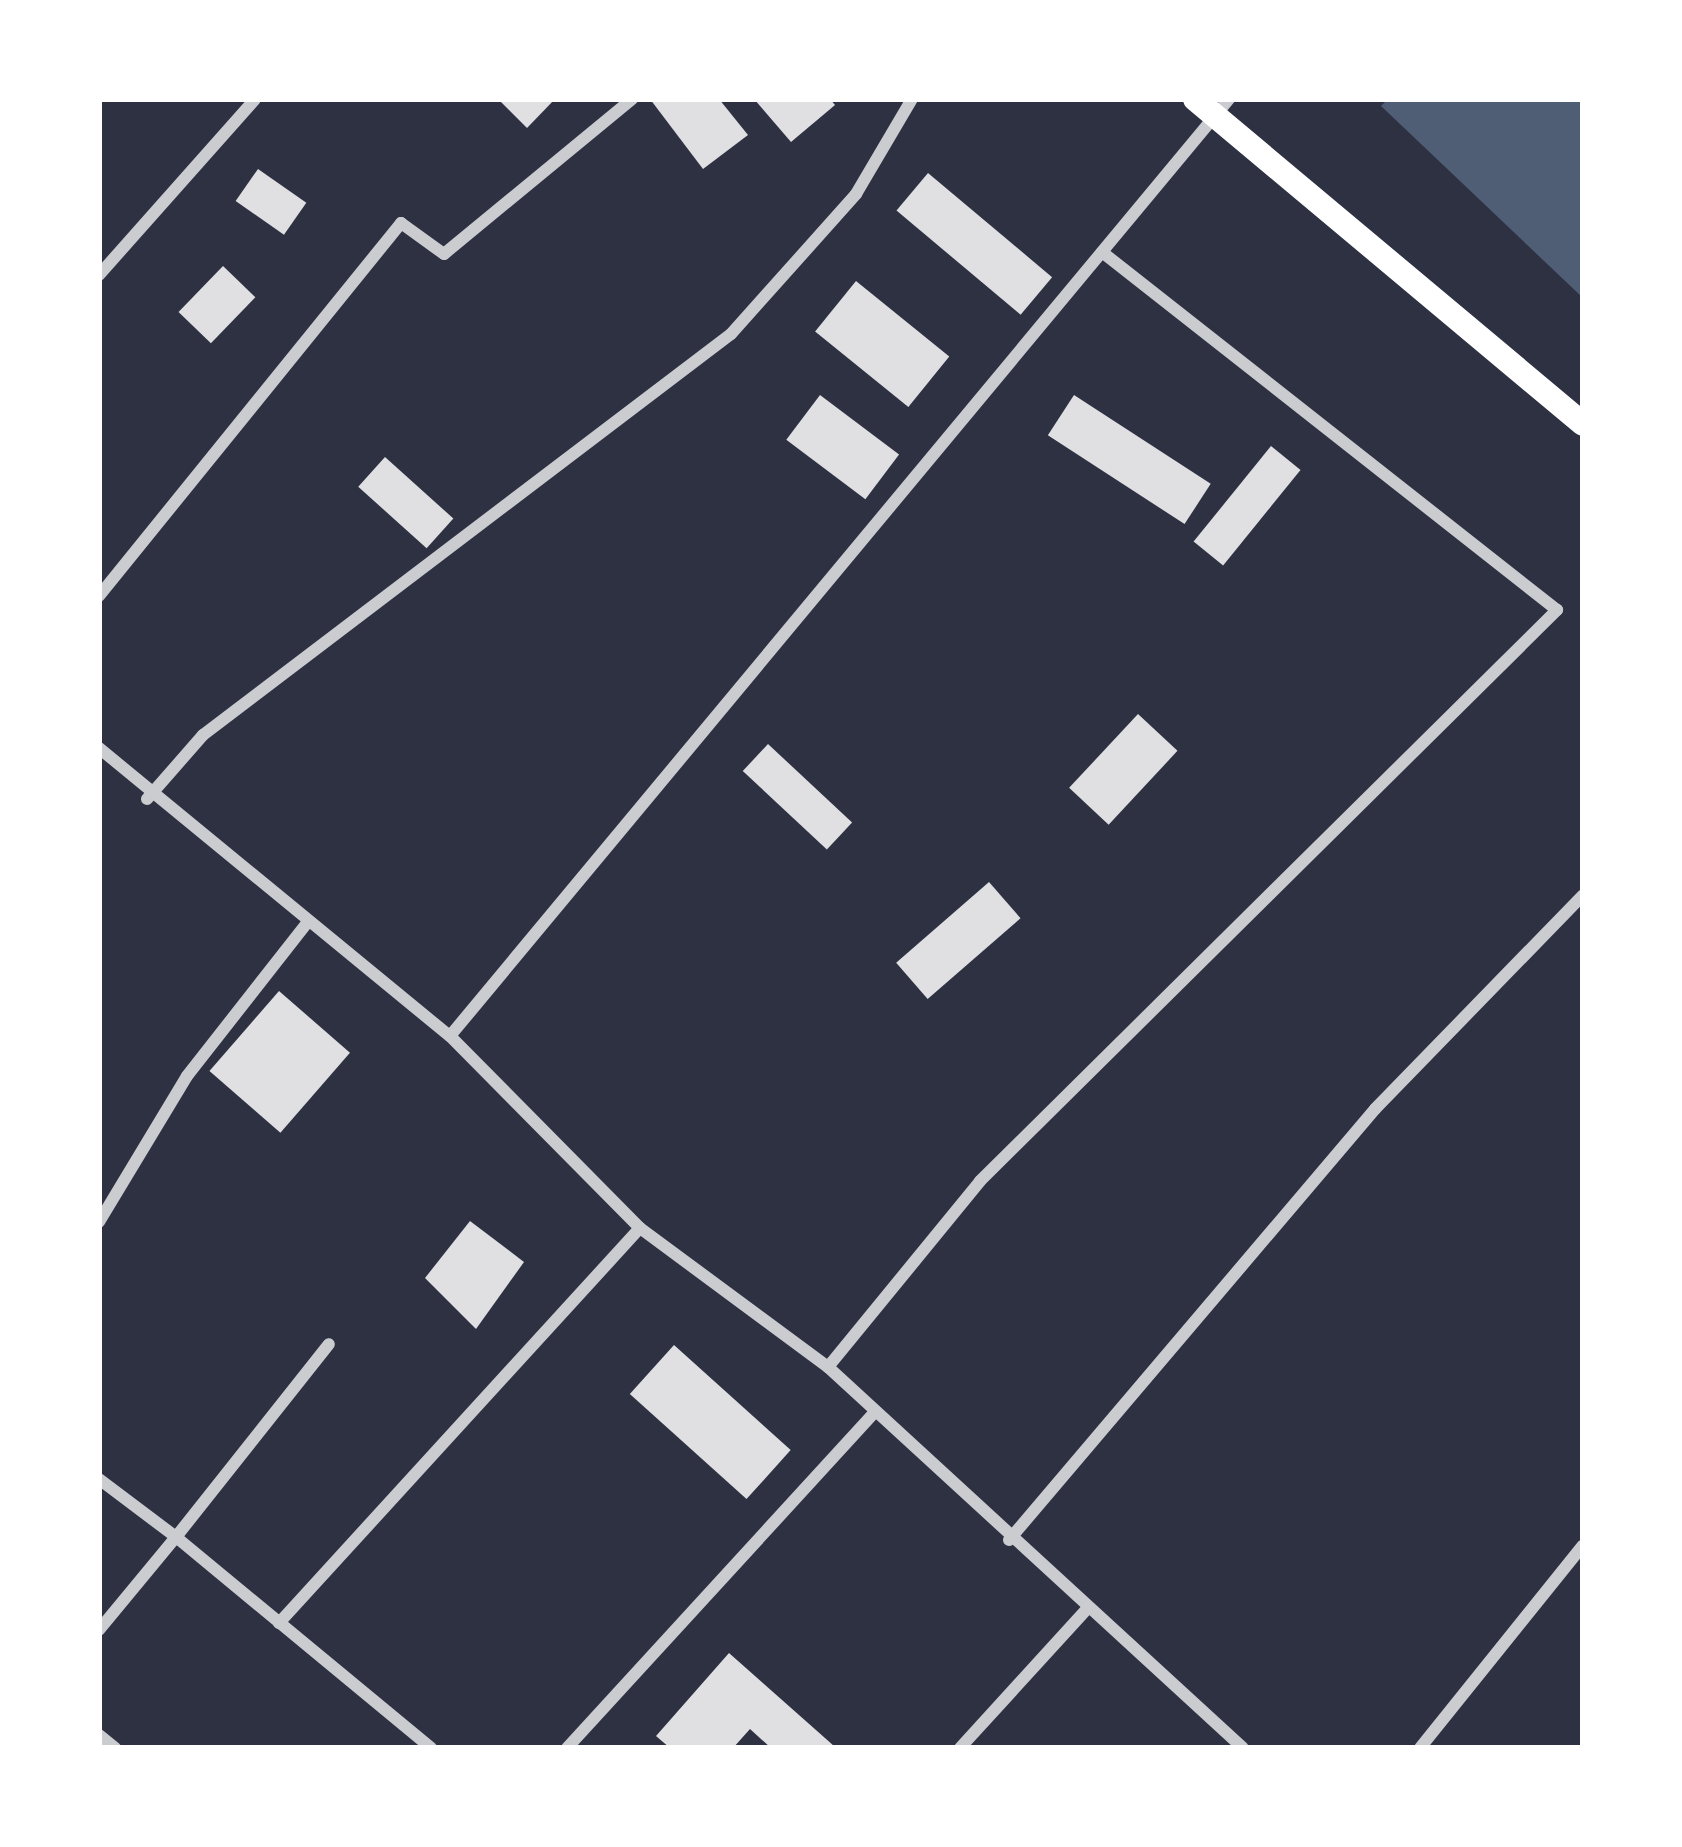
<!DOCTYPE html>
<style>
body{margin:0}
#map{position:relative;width:1682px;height:1847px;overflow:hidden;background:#2d3142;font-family:Poppins,sans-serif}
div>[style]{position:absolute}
.water>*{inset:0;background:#4f5d75}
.building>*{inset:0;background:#e0e0e3;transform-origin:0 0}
.minor>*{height:12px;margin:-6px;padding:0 6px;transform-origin:6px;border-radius:6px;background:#caccd0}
.secondary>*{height:24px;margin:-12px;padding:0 12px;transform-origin:12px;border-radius:12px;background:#fff}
span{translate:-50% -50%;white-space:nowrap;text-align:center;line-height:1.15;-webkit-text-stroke:12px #fff;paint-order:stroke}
.frame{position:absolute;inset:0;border:102px solid #fff;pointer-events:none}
</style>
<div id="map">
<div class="water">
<i style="clip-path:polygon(1388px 99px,1583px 99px,1583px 298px,1381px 106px)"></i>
</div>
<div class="building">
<i style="clip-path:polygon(498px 99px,555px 99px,527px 128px)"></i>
<i style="clip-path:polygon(650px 99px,719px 99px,748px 135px,703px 169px)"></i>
<i style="clip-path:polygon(754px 99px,830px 99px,835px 105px,791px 142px)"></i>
<i style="left:258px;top:169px;width:59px;height:39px;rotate:35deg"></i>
<i style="left:928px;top:173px;width:162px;height:49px;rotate:40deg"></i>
<i style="left:223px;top:266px;width:45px;height:64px;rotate:44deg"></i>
<i style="left:856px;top:281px;width:120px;height:65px;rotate:39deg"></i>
<i style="left:820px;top:395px;width:99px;height:56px;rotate:37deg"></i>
<i style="left:1074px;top:395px;width:163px;height:48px;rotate:33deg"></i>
<i style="left:1271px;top:446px;width:38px;height:123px;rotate:39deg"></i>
<i style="left:385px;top:457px;width:92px;height:40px;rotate:42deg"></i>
<i style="left:1138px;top:714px;width:54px;height:101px;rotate:43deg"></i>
<i style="left:768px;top:744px;width:115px;height:37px;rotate:43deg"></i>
<i style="left:989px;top:882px;width:48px;height:123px;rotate:49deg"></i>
<i style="left:279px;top:991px;width:94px;height:106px;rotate:41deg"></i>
<i style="clip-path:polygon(470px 1221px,524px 1262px,476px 1329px,425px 1278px)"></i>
<i style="left:674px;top:1345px;width:157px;height:66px;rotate:42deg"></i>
<i style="clip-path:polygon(729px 1653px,834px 1746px,832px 1748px,771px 1748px,750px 1729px,733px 1748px,670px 1748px,656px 1736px)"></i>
</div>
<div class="minor">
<i style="left:99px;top:275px;width:235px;rotate:-48.4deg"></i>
<i style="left:99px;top:596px;width:480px;rotate:-51deg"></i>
<i style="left:401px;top:223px;width:53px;rotate:35.8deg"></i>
<i style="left:444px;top:254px;width:244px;rotate:-39.5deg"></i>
<i style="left:99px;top:748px;width:454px;rotate:39.4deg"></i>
<i style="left:450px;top:1036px;width:270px;rotate:45.3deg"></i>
<i style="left:640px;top:1228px;width:234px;rotate:36.5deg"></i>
<i style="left:828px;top:1367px;width:563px;rotate:42.55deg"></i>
<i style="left:147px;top:799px;width:85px;rotate:-48.8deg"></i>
<i style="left:203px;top:735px;width:663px;rotate:-37.22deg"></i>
<i style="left:731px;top:334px;width:188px;rotate:-48.2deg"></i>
<i style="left:856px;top:194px;width:110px;rotate:-59.5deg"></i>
<i style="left:450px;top:1036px;width:1219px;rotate:-50.26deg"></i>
<i style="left:99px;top:1222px;width:170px;rotate:-58.9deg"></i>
<i style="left:187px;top:1076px;width:193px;rotate:-51.9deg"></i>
<i style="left:828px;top:1367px;width:240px;rotate:-50.7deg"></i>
<i style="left:980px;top:1181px;width:812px;rotate:-44.7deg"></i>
<i style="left:1557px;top:610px;width:579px;rotate:-141.8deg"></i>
<i style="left:99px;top:1479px;width:96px;rotate:37deg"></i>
<i style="left:176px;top:1537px;width:246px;rotate:-51.6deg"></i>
<i style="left:1009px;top:1540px;width:565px;rotate:-49.66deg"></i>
<i style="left:1375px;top:1109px;width:298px;rotate:-45.8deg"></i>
<i style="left:279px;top:1623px;width:535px;rotate:-47.58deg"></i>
<i style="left:99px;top:1630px;width:121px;rotate:-50.4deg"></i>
<i style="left:176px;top:1537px;width:331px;rotate:39.6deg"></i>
<i style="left:99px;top:1735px;width:21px;rotate:39deg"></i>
<i style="left:567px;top:1748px;width:456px;rotate:-47.5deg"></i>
<i style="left:960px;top:1748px;width:188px;rotate:-47.6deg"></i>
<i style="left:1420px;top:1748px;width:260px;rotate:-51.2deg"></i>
</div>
<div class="secondary">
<i style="left:1195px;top:99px;width:506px;rotate:39.95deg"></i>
</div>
<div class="frame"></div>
</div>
